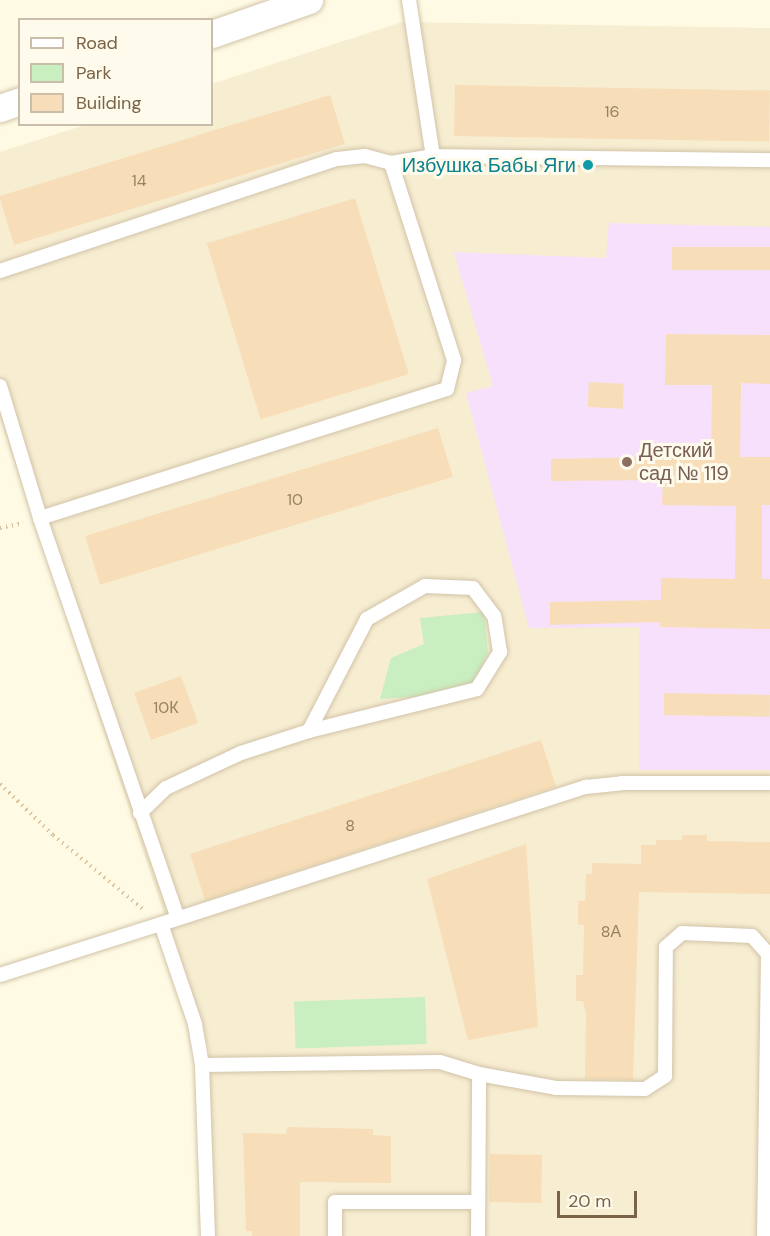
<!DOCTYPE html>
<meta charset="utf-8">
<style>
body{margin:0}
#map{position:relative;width:770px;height:1236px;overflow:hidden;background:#fefae3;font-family:"DM Sans",sans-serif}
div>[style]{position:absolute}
.residential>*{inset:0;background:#f7edd1}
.education>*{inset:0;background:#f7e0fb}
.green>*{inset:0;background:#c9eec0;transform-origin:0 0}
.building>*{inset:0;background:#f7deb8;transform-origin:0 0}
.path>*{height:4px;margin-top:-2px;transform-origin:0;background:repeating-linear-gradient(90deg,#dcc29b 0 1.5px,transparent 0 6px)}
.roads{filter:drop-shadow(0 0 2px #d1c3a8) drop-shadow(0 0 2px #d1c3a8)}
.lane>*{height:14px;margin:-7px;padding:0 7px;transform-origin:7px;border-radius:7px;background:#fff}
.street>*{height:27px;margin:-13.5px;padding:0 13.5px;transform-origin:13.5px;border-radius:13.5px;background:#fff}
.dots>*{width:16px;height:16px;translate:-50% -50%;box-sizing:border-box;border:3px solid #fffbec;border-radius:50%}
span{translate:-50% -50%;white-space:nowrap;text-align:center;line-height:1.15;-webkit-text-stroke:6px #fffbec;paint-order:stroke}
.number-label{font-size:16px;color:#998262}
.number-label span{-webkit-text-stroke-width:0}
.culture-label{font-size:20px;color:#0d838f}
.right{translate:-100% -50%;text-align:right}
.education-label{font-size:20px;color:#785e54}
.left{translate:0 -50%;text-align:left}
.legend{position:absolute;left:18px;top:18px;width:195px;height:108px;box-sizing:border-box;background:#fffbec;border:2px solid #cabeaa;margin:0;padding:8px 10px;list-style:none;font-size:18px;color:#7a6346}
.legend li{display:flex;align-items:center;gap:12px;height:30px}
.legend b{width:30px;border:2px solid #cabeaa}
.scale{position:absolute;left:557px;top:1191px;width:80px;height:27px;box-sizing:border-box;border:3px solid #7a6346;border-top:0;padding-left:8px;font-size:18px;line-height:21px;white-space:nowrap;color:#7a6346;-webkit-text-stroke:4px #fffbec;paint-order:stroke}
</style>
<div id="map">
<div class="residential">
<i style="clip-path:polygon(402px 22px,770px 28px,770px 1236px,210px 1236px,210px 1053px,0 417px,0 152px,85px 125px,212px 124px,212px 84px)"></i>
</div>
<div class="education">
<i style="clip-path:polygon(609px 223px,770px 227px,770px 770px,639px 770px,639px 627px,529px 628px,466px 393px,493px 386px,454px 252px,606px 258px)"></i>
</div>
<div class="green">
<i style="clip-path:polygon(484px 612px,488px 652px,474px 685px,425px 696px,380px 699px,391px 658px,424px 644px,420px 618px)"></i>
<i style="left:425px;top:997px;width:47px;height:131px;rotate:88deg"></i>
</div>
<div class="building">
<i style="left:455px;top:85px;width:315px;height:51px;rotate:1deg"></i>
<i style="left:330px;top:95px;width:51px;height:346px;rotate:73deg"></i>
<i style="left:355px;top:198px;width:184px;height:155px;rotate:73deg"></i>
<i style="left:770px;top:247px;width:23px;height:98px;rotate:90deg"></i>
<i style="clip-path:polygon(666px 334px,770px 335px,770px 384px,741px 383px,740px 457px,770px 457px,770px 505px,762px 505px,762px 579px,770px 579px,770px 629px,660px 627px,660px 622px,550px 625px,550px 602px,661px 600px,661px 578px,735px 579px,736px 506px,662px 505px,663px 480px,551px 481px,551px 459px,711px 456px,712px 385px,665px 385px)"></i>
<i style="left:589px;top:382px;width:35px;height:25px;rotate:3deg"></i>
<i style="left:438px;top:428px;width:51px;height:369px;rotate:73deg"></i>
<i style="left:181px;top:676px;width:50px;height:50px;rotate:70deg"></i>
<i style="left:664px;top:693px;width:106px;height:22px;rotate:1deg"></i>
<i style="left:541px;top:740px;width:49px;height:369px;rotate:72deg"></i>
<i style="clip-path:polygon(682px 835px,707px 835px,707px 841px,770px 842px,770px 894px,639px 892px,633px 1080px,585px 1079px,586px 1014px,583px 1001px,576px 1001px,576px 975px,583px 975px,584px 925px,578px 925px,578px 901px,585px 901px,586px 874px,592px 874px,592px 863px,641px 864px,641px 845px,656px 845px,656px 840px,682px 840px)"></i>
<i style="clip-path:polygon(526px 844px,538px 1027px,468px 1040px,427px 879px)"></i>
<i style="clip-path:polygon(287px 1127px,373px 1129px,373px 1135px,391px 1136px,391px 1183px,300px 1182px,300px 1236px,252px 1236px,252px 1231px,246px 1231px,243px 1133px,286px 1134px)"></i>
<i style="left:490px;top:1154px;width:52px;height:48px;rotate:1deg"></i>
</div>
<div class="path">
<i style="left:0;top:528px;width:24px;rotate:-12deg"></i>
<i style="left:0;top:784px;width:74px;rotate:43.9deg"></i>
<i style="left:53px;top:835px;width:118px;rotate:39.5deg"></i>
</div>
<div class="roads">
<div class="lane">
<i style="left:409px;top:0;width:158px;rotate:81.3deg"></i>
<i style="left:0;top:271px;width:355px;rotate:-18.4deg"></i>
<i style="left:337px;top:159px;width:28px;rotate:-6deg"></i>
<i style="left:365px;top:156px;width:27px;rotate:15deg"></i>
<i style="left:391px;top:163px;width:43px;rotate:-9.5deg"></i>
<i style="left:433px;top:156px;width:337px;rotate:0.7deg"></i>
<i style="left:0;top:386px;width:138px;rotate:73.1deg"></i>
<i style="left:40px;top:518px;width:423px;rotate:71deg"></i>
<i style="left:40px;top:518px;width:427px;rotate:-17.6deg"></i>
<i style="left:447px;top:389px;width:30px;rotate:-76deg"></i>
<i style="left:454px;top:360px;width:207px;rotate:-107.7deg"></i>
<i style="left:140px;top:813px;width:36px;rotate:-44deg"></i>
<i style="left:166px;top:788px;width:83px;rotate:-25deg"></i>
<i style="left:241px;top:753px;width:71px;rotate:-17.9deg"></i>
<i style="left:309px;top:731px;width:173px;rotate:-14deg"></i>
<i style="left:477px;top:689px;width:44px;rotate:-58.1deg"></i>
<i style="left:500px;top:652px;width:36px;rotate:-99deg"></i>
<i style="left:494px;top:616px;width:35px;rotate:-127deg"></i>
<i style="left:473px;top:588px;width:48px;rotate:-177.6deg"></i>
<i style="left:425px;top:586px;width:67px;rotate:150.4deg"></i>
<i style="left:367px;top:619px;width:126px;rotate:117.4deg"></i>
<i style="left:161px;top:924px;width:447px;rotate:-17.9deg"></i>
<i style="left:586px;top:787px;width:36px;rotate:-6deg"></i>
<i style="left:622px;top:783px;width:148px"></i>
<i style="left:0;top:975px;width:169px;rotate:-17.6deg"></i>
<i style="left:161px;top:924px;width:106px;rotate:71.2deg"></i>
<i style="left:195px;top:1024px;width:42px;rotate:80.3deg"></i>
<i style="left:202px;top:1065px;width:171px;rotate:88deg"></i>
<i style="left:202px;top:1065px;width:238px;rotate:-0.7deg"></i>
<i style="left:440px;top:1062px;width:41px;rotate:17.1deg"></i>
<i style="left:479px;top:1074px;width:78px;rotate:10.3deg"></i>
<i style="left:556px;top:1088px;width:89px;rotate:0.6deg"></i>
<i style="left:645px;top:1089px;width:24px;rotate:-33deg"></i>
<i style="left:665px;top:1076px;width:129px;rotate:-89.6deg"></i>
<i style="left:666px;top:947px;width:21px;rotate:-41deg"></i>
<i style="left:682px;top:933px;width:70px;rotate:2.5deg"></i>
<i style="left:752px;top:936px;width:24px;rotate:48deg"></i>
<i style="left:768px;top:954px;width:282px;rotate:90.8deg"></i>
<i style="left:335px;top:1236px;width:34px;rotate:-90deg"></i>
<i style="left:335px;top:1202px;width:143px"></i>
<i style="left:478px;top:1236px;width:162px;rotate:-89.6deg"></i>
</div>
<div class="street">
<i style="left:212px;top:34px;width:103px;rotate:-19.3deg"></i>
<i style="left:0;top:108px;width:21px;rotate:-19deg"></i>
</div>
</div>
<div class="dots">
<i style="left:588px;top:165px;background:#0f9aa8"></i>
<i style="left:627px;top:462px;background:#8d6e63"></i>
</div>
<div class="number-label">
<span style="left:612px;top:112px">16</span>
<span style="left:139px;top:181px">14</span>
<span style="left:295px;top:500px">10</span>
<span style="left:166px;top:708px">10К</span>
<span style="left:350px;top:826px">8</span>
<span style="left:611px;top:932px">8А</span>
</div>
<div class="culture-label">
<span class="right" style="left:576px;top:165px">Избушка Бабы Яги</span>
</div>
<div class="education-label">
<span class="left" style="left:639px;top:462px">Детский<br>сад № 119</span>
</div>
<ul class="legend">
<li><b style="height:8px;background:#fff"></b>Road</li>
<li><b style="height:16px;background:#c9eec0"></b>Park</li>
<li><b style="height:16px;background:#f7deb8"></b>Building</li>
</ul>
<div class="scale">20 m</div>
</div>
